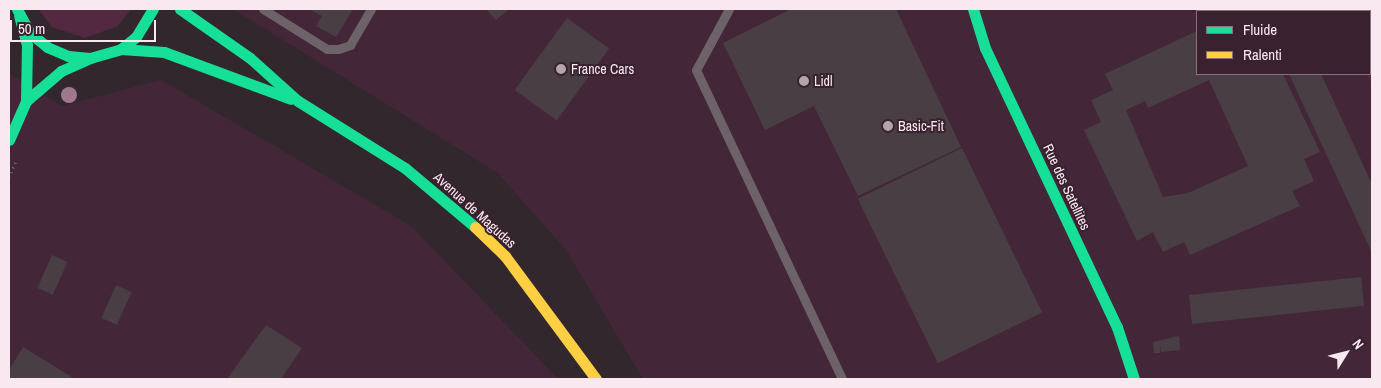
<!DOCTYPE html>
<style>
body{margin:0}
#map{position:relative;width:1381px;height:388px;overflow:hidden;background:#33272e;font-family:"Archivo Narrow",sans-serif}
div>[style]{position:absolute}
.built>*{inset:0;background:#432738}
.green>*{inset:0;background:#522941}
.building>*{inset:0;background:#483e43;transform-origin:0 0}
.path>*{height:3px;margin-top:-1.5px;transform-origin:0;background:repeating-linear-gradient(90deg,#685e64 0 1px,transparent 0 5px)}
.lane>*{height:9px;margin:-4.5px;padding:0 4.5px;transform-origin:4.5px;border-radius:4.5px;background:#6d6268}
.fast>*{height:11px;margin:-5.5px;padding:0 5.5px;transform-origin:5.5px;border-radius:5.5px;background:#16e098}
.slow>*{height:11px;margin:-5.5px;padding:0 5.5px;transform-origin:5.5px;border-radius:5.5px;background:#ffcf43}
.trees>*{width:16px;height:16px;margin:-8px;border-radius:50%;background:#9e788d}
.dots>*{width:14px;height:14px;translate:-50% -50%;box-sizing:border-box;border:2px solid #39212f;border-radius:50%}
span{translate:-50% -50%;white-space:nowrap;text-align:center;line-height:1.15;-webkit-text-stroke:4px #39212f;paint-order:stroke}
.poi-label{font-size:14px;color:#f9e8f0}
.left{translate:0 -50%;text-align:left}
.street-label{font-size:14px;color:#f9e8f0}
.frame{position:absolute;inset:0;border:10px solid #f9e8f0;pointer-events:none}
.legend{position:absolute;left:1196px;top:10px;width:175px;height:65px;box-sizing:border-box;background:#39212f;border:1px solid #86717c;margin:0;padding:6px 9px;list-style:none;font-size:15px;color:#f9e8f0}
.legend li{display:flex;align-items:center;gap:10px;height:25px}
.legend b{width:25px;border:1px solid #86717c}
.north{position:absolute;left:1321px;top:328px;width:50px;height:50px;-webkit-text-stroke:4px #39212f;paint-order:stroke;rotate:54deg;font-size:14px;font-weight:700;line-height:20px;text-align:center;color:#f9e8f0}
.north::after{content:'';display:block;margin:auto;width:18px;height:22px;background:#f9e8f0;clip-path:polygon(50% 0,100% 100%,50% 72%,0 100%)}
.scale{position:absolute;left:10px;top:20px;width:146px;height:22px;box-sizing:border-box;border:2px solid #f9e8f0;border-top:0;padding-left:6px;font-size:15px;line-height:18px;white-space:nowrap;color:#f9e8f0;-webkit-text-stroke:4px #39212f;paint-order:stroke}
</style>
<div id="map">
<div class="built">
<i style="clip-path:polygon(233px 9px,1337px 9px,1197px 11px,1197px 74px,1367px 74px,1372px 85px,1372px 379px,643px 379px,567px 251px,498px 173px)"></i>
<i style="clip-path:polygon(9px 73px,62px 106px,161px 80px,411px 226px,558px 379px,9px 379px)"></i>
</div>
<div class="green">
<i style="clip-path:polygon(38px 9px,131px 9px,118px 26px,85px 38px,52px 27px)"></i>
<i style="clip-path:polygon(1337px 9px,1372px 9px,1372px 85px,1367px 74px,1370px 11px)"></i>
</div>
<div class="building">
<i style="clip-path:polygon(309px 9px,353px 9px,336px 37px,316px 26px,322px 16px)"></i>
<i style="clip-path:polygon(486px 9px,509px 9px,496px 20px)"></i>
<i style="clip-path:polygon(791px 9px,896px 9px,961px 147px,858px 196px,814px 106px,765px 130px,723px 43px)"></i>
<i style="left:1258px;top:9px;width:33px;height:2px"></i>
<i style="left:567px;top:18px;width:52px;height:89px;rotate:36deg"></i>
<i style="clip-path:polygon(evenodd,1197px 31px,1197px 74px,1283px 74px,1320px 152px,1304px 159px,1314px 181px,1292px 191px,1300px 206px,1190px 255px,1184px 242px,1163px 252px,1153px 232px,1137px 241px,1084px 130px,1101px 122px,1091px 100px,1113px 90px,1105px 74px,1197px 31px,1209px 80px,1248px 166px,1188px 193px,1163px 197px,1126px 110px,1145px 101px,1148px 108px,1209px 80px)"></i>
<i style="clip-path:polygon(1289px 74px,1321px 74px,1372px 184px,1372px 253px)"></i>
<i style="left:962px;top:148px;width:183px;height:116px;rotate:64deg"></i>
<i style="left:52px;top:255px;width:17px;height:36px;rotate:24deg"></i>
<i style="left:1361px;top:277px;width:29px;height:173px;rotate:84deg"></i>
<i style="left:116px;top:285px;width:17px;height:36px;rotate:24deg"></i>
<i style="clip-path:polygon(266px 325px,302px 348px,281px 379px,227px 379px)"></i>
<i style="clip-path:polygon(1179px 336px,1180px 350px,1161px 352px,1160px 345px,1160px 353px,1154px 353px,1153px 342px)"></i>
<i style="clip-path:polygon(23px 347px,75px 379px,9px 379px,9px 370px)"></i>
</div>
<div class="path">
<i style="left:9px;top:177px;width:17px;rotate:-66deg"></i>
</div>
<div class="lane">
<i style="left:263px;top:9px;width:75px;rotate:32deg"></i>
<i style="left:327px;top:49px;width:11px"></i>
<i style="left:338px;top:49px;width:13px;rotate:-18deg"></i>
<i style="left:350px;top:45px;width:42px;rotate:-59.7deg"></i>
<i style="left:729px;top:9px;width:69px;rotate:118.4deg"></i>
<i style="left:696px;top:70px;width:342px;rotate:64.7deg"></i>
</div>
<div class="fast">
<i style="left:17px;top:9px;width:27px;rotate:62deg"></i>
<i style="left:30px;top:33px;width:22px;rotate:39deg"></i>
<i style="left:47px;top:47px;width:23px;rotate:23deg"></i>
<i style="left:68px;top:56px;width:22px;rotate:5deg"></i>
<i style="left:90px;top:58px;width:32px;rotate:-16deg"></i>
<i style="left:121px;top:49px;width:19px;rotate:-39deg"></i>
<i style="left:136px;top:37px;width:33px;rotate:-59deg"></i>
<i style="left:180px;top:9px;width:85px;rotate:35deg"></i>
<i style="left:250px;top:58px;width:64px;rotate:41.9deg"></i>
<i style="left:298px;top:101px;width:126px;rotate:32.1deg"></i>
<i style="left:405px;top:168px;width:92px;rotate:40.1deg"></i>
<i style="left:973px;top:9px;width:41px;rotate:72.9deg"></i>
<i style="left:985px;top:48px;width:309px;rotate:64.7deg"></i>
<i style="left:1117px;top:327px;width:55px;rotate:71.9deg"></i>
<i style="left:121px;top:49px;width:43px;rotate:4deg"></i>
<i style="left:164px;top:52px;width:135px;rotate:20.3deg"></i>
<i style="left:26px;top:101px;width:46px;rotate:-40.6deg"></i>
<i style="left:61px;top:71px;width:32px;rotate:-24deg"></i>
<i style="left:9px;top:140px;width:43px;rotate:-66.4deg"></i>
<i style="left:26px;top:101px;width:56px;rotate:-89deg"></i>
<i style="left:27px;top:45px;width:30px;rotate:-105deg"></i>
</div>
<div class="slow">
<i style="left:475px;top:227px;width:42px;rotate:44deg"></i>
<i style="left:505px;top:256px;width:153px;rotate:53.5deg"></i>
</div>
<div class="trees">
<i style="left:69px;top:95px"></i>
</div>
<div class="dots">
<i style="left:561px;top:69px;background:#b4a4ac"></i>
<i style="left:804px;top:81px;background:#b4a4ac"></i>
<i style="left:888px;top:126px;background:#b4a4ac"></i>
</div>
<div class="poi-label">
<span class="left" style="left:571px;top:69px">France Cars</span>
<span class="left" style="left:814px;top:81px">Lidl</span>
<span class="left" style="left:898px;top:126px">Basic-Fit</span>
</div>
<div class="street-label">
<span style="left:1067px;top:187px;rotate:65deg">Rue des Satellites</span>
<span style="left:475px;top:210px;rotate:42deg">Avenue de Magudas</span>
</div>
<div class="frame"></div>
<ul class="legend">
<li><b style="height:6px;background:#16e098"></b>Fluide</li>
<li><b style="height:6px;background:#ffcf43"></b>Ralenti</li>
</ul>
<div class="north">N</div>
<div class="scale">50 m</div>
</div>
